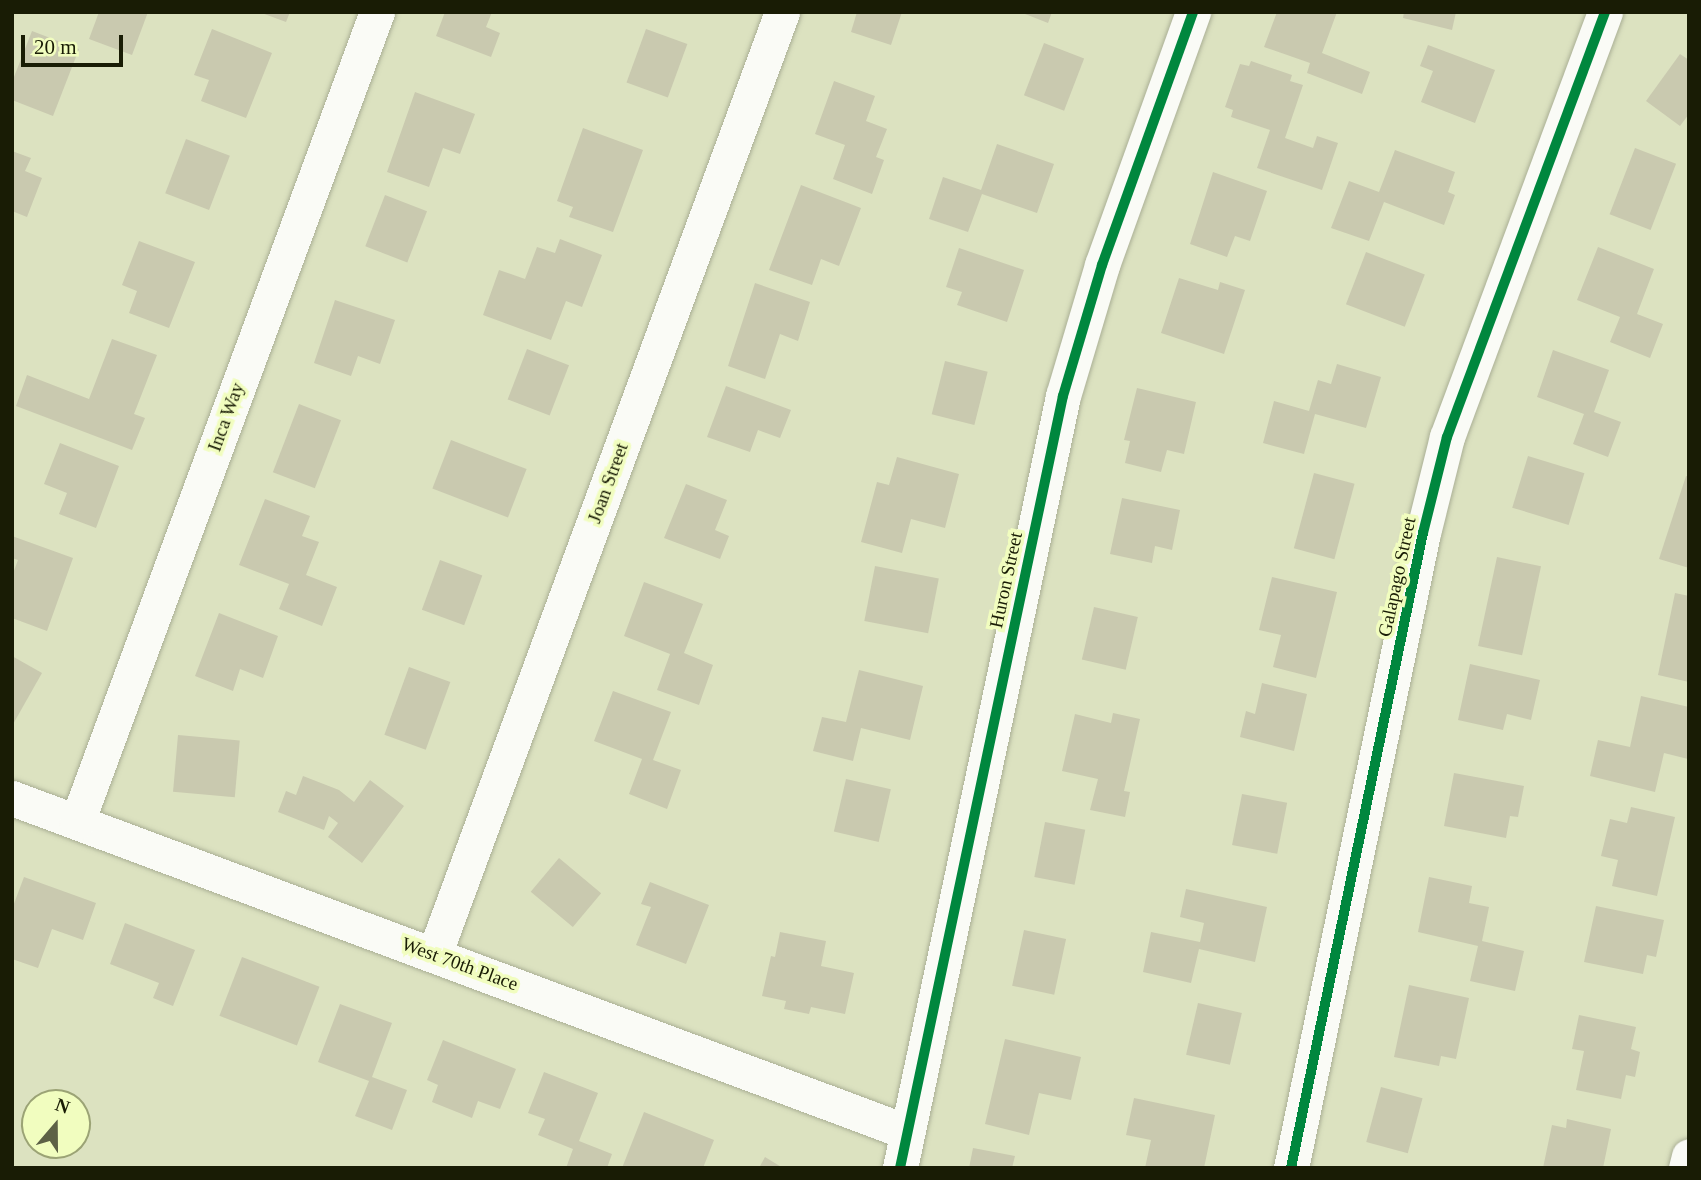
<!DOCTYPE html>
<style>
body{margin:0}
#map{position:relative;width:1701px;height:1180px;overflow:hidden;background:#dce2c0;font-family:Georgia,serif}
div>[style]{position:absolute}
.building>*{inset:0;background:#c9c9af;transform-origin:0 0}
.roads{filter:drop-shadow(0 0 2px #aaaf95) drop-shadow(0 0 2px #aaaf95)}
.minor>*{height:35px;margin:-17.5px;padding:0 17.5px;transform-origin:17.5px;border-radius:17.5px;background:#fafbf6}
.cycleway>*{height:10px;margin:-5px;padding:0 5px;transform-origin:5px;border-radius:5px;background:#00873e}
span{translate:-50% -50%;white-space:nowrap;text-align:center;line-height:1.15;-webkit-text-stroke:7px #f1fdbf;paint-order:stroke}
.street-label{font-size:19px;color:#191c05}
.frame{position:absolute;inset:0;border:14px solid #191c05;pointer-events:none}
.north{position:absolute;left:21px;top:1089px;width:70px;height:70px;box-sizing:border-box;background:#f1fdbf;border:2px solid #9ba375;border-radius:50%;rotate:20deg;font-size:19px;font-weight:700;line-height:28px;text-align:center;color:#191c05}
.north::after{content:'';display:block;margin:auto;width:24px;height:32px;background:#5d6146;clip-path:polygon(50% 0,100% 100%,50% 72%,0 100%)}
.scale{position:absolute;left:21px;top:35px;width:102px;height:32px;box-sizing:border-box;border:4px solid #191c05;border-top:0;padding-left:9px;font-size:21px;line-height:24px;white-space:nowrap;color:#191c05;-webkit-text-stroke:5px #f1fdbf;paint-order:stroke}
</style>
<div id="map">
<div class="building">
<i style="clip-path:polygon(99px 12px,148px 12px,132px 55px,89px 39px)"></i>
<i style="clip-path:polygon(259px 12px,290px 12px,286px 22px)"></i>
<i style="clip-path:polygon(445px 12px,492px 12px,486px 27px,500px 33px,491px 57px,436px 36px)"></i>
<i style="clip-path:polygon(857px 12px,902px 12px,891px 45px,851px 32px)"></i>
<i style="clip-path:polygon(1020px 12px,1052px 12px,1048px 23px)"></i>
<i style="clip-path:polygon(1277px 12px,1337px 12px,1322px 53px,1370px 72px,1362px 94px,1307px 73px,1310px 63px,1264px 47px)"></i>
<i style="clip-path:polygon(1404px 12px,1456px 12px,1452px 30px,1403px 18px)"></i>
<i style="clip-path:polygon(212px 29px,272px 53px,246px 118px,201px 101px,209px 80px,194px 75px)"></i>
<i style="left:646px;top:29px;width:44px;height:57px;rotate:20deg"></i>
<i style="clip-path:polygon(32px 31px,79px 49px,53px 116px,12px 100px,12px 82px)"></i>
<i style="left:1044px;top:43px;width:43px;height:56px;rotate:21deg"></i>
<i style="clip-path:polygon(1428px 45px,1495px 70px,1475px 123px,1421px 102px,1433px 71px,1420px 66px)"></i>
<i style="clip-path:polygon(1680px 54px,1689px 60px,1689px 114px,1680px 126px,1646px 101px)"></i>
<i style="clip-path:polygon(1251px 61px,1292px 75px,1290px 81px,1303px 85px,1285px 138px,1313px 148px,1317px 136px,1338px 143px,1322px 190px,1257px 168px,1270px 130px,1231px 117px,1233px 110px,1225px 107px,1240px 64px,1249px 66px)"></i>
<i style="clip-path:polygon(834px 81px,875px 96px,866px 121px,887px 129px,876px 157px,884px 160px,872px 194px,833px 179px,845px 145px,815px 134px)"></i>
<i style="clip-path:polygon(415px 92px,475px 114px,460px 154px,443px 148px,429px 187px,387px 172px)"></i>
<i style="clip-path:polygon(583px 128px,643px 150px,613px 232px,569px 217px,573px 207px,557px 201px)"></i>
<i style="left:186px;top:139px;width:47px;height:58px;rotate:21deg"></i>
<i style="clip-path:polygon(997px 144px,1054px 164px,1037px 213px,982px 194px,968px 232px,929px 219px,943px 177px,981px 190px)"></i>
<i style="left:1635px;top:148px;width:44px;height:71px;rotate:21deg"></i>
<i style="clip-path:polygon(1395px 150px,1455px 172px,1448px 192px,1455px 195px,1444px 225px,1384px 202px,1369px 241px,1331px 228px,1349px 181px,1379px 192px)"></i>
<i style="clip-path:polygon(12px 151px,31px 158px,25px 171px,42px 178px,27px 217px,12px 211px)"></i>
<i style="clip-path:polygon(1213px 172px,1267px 191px,1250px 241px,1235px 236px,1227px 257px,1190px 244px)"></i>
<i style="clip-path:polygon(801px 185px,861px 208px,839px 266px,821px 259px,812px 285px,769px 270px)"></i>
<i style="left:385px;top:195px;width:45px;height:55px;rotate:21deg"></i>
<i style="clip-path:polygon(560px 239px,602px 255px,582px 307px,566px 301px,551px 340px,483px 315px,499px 270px,525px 279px,537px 247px,555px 253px)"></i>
<i style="clip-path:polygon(139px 241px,195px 262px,169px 328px,129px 313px,137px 291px,122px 285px)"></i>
<i style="clip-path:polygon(1598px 247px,1654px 269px,1637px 314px,1663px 324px,1650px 358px,1610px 342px,1620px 317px,1577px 300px)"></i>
<i style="clip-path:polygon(959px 248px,1024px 270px,1007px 322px,957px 305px,962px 292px,946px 287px)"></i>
<i style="left:1366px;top:252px;width:63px;height:56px;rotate:21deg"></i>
<i style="clip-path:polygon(1179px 278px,1218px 290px,1220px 282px,1245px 290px,1224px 354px,1161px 333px)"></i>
<i style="clip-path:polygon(755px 283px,810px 302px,798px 341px,780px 334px,765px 379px,728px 366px)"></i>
<i style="clip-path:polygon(335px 300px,395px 320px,380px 364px,358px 356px,351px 376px,314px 363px)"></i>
<i style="clip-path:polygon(112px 339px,157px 355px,134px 414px,145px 418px,132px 450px,16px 406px,27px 375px,89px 399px)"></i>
<i style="left:527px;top:349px;width:45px;height:54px;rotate:21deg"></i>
<i style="clip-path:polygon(1553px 350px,1609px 370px,1594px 412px,1621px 422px,1608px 457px,1573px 444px,1584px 414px,1537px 397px)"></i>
<i style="left:945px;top:361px;width:44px;height:55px;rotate:14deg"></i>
<i style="clip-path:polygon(1337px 364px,1381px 377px,1366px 428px,1315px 414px,1304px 454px,1263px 443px,1274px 401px,1309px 411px,1318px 380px,1331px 384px)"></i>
<i style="clip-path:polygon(726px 386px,791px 410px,780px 438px,758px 430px,750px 452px,707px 437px)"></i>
<i style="clip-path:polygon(1137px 388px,1196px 402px,1184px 454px,1167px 450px,1161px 472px,1125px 463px,1130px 441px,1124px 440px)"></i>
<i style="left:299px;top:404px;width:45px;height:73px;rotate:21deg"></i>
<i style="left:451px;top:440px;width:81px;height:52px;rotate:21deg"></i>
<i style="clip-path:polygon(60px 443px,119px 466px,96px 528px,59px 514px,67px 493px,44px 484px)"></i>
<i style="left:1528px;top:456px;width:59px;height:54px;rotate:17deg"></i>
<i style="clip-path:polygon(897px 457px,959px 474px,945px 528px,911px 519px,902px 553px,861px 542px,877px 482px,889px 485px)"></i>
<i style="left:1314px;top:473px;width:42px;height:78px;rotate:15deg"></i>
<i style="clip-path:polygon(1686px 476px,1689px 477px,1689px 568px,1659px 559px)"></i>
<i style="clip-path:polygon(686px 484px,727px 500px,715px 530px,729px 536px,720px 559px,664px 538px)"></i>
<i style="clip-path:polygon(1122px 498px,1180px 510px,1172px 550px,1155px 546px,1152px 563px,1110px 554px)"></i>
<i style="clip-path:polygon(265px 499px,310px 516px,302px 536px,319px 542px,306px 575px,337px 587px,322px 626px,279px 609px,289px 584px,239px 565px)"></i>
<i style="clip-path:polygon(12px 536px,73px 558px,47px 631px,12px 618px,12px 576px,18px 560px,12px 558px)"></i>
<i style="left:1497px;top:557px;width:45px;height:91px;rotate:12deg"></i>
<i style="left:440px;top:560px;width:45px;height:53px;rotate:20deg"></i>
<i style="left:875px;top:566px;width:65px;height:56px;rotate:11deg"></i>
<i style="clip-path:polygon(1272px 577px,1337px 592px,1316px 678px,1273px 667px,1281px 635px,1259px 630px)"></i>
<i style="clip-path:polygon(644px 582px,703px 604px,684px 653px,713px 665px,699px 705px,657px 690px,670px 654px,624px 636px)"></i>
<i style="clip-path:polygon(1675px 593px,1689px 596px,1689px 682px,1658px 675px)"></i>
<i style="left:1094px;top:607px;width:45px;height:54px;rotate:13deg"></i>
<i style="clip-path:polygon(219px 613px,278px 636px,263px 678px,240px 669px,233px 691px,195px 676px)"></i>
<i style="clip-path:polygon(12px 656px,42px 673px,12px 726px)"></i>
<i style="clip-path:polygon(1470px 664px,1540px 680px,1531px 720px,1507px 714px,1503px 730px,1458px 720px)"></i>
<i style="left:409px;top:667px;width:44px;height:72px;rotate:20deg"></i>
<i style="clip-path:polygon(859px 670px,923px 686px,910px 740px,861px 728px,853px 761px,813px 751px,822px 717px,846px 722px)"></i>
<i style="clip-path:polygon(1262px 683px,1307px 694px,1294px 751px,1240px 737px,1246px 711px,1255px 714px)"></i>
<i style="clip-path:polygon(613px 691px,671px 712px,653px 760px,681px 770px,667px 809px,629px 794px,642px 759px,594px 741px)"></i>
<i style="clip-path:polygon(1641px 696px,1689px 707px,1688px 759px,1664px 753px,1655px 792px,1590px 776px,1598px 740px,1630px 747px)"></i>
<i style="clip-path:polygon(1113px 713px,1140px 719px,1124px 791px,1130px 792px,1125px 817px,1090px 810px,1098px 779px,1062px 771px,1075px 714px,1111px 723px)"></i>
<i style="left:178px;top:735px;width:62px;height:57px;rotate:5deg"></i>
<i style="clip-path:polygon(1454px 773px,1524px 786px,1518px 817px,1510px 816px,1506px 838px,1444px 826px)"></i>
<i style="clip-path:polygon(303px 776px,339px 790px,354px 802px,370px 780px,404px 806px,362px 863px,328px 837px,338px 823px,329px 816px,324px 830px,278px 812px,286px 791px,296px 795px)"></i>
<i style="left:846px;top:779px;width:46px;height:54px;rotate:13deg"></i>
<i style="left:1242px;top:794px;width:46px;height:52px;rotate:11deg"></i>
<i style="clip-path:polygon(1631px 807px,1675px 817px,1657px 896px,1612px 886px,1618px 860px,1601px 856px,1610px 819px,1627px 823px)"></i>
<i style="left:1045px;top:822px;width:41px;height:56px;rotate:11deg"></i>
<i style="left:559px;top:858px;width:55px;height:44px;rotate:40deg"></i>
<i style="clip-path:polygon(24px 877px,96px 903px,83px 940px,52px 929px,38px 968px,12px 959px,12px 909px)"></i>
<i style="clip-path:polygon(1429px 877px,1472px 886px,1469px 903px,1489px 907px,1482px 941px,1524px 951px,1515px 991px,1470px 981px,1478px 946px,1418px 932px)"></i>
<i style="clip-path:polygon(650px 882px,709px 905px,686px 964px,636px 945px,651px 907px,641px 904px)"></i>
<i style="clip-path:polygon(1186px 889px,1267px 907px,1255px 962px,1199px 949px,1191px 983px,1143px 972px,1151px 932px,1200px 942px,1204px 923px,1180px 917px)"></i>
<i style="clip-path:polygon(1596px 906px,1664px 920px,1656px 957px,1647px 955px,1643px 974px,1584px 962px)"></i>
<i style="clip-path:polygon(125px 923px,195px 950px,173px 1006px,153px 998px,159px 983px,110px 964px)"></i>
<i style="left:1024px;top:930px;width:43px;height:57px;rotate:12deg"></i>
<i style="clip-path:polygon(780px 932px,826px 941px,821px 966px,854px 973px,845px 1014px,811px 1007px,809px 1014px,784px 1009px,786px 1001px,762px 996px,771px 956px,775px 957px)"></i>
<i style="left:242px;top:957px;width:83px;height:63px;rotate:21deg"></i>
<i style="clip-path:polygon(1409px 985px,1469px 998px,1456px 1059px,1441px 1056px,1439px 1066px,1394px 1057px)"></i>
<i style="left:1198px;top:1003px;width:45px;height:53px;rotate:13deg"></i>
<i style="clip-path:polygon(340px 1004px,392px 1023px,372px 1077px,407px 1090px,392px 1130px,355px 1116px,369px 1081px,318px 1062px)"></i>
<i style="clip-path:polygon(1579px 1015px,1636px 1027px,1631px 1049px,1640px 1052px,1635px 1077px,1626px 1075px,1621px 1099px,1576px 1090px,1584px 1051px,1572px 1049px)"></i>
<i style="clip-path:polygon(1005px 1039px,1081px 1057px,1071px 1100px,1039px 1093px,1029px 1135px,985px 1124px)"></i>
<i style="clip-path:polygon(443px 1040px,516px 1069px,500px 1109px,478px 1101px,472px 1118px,432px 1102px,438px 1085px,427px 1080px)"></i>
<i style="clip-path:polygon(544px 1072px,598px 1093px,579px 1141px,612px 1154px,607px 1168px,566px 1168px,573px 1149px,538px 1135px,545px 1119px,528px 1113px)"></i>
<i style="left:1381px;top:1087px;width:43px;height:57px;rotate:15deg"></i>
<i style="clip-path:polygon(1134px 1098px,1215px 1115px,1204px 1168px,1145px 1168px,1151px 1140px,1126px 1135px)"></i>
<i style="clip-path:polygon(644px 1112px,714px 1140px,703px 1168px,622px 1168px)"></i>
<i style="clip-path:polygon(1567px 1119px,1611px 1129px,1603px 1168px,1543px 1168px,1552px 1125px,1566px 1128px)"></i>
<i style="clip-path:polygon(973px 1148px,1015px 1156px,1012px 1168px,969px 1168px)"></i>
<i style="clip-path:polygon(765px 1157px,783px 1168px,759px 1168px)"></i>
</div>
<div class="roads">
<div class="minor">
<i style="left:12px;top:798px;width:955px;rotate:20.46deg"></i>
<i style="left:77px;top:822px;width:864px;rotate:-69.68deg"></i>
<i style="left:434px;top:955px;width:1005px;rotate:-69.74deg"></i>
<i style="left:900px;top:1168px;width:789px;rotate:-78.08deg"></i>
<i style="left:1063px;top:396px;width:137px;rotate:-73.4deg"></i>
<i style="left:1102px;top:265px;width:269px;rotate:-70.2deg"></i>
<i style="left:1291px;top:1168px;width:649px;rotate:-78.26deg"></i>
<i style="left:1423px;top:533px;width:99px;rotate:-76deg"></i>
<i style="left:1447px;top:437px;width:453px;rotate:-69.6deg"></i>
<i style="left:1686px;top:1168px;width:12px;rotate:-76deg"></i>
</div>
</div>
<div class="cycleway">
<i style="left:900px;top:1168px;width:789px;rotate:-78.08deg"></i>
<i style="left:1063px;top:396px;width:137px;rotate:-73.4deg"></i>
<i style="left:1102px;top:265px;width:269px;rotate:-70.2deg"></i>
<i style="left:1291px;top:1168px;width:649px;rotate:-78.26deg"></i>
<i style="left:1423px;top:533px;width:99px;rotate:-76deg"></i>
<i style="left:1447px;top:437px;width:453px;rotate:-69.6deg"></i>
</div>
<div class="street-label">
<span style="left:226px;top:417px;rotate:-70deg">Inca Way</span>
<span style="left:608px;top:483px;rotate:-70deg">Joan Street</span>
<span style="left:1397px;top:577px;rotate:-78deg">Galapago Street</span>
<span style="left:1006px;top:580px;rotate:-78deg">Huron Street</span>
<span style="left:460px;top:964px;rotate:20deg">West 70th Place</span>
</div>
<div class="frame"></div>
<div class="north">N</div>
<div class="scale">20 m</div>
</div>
